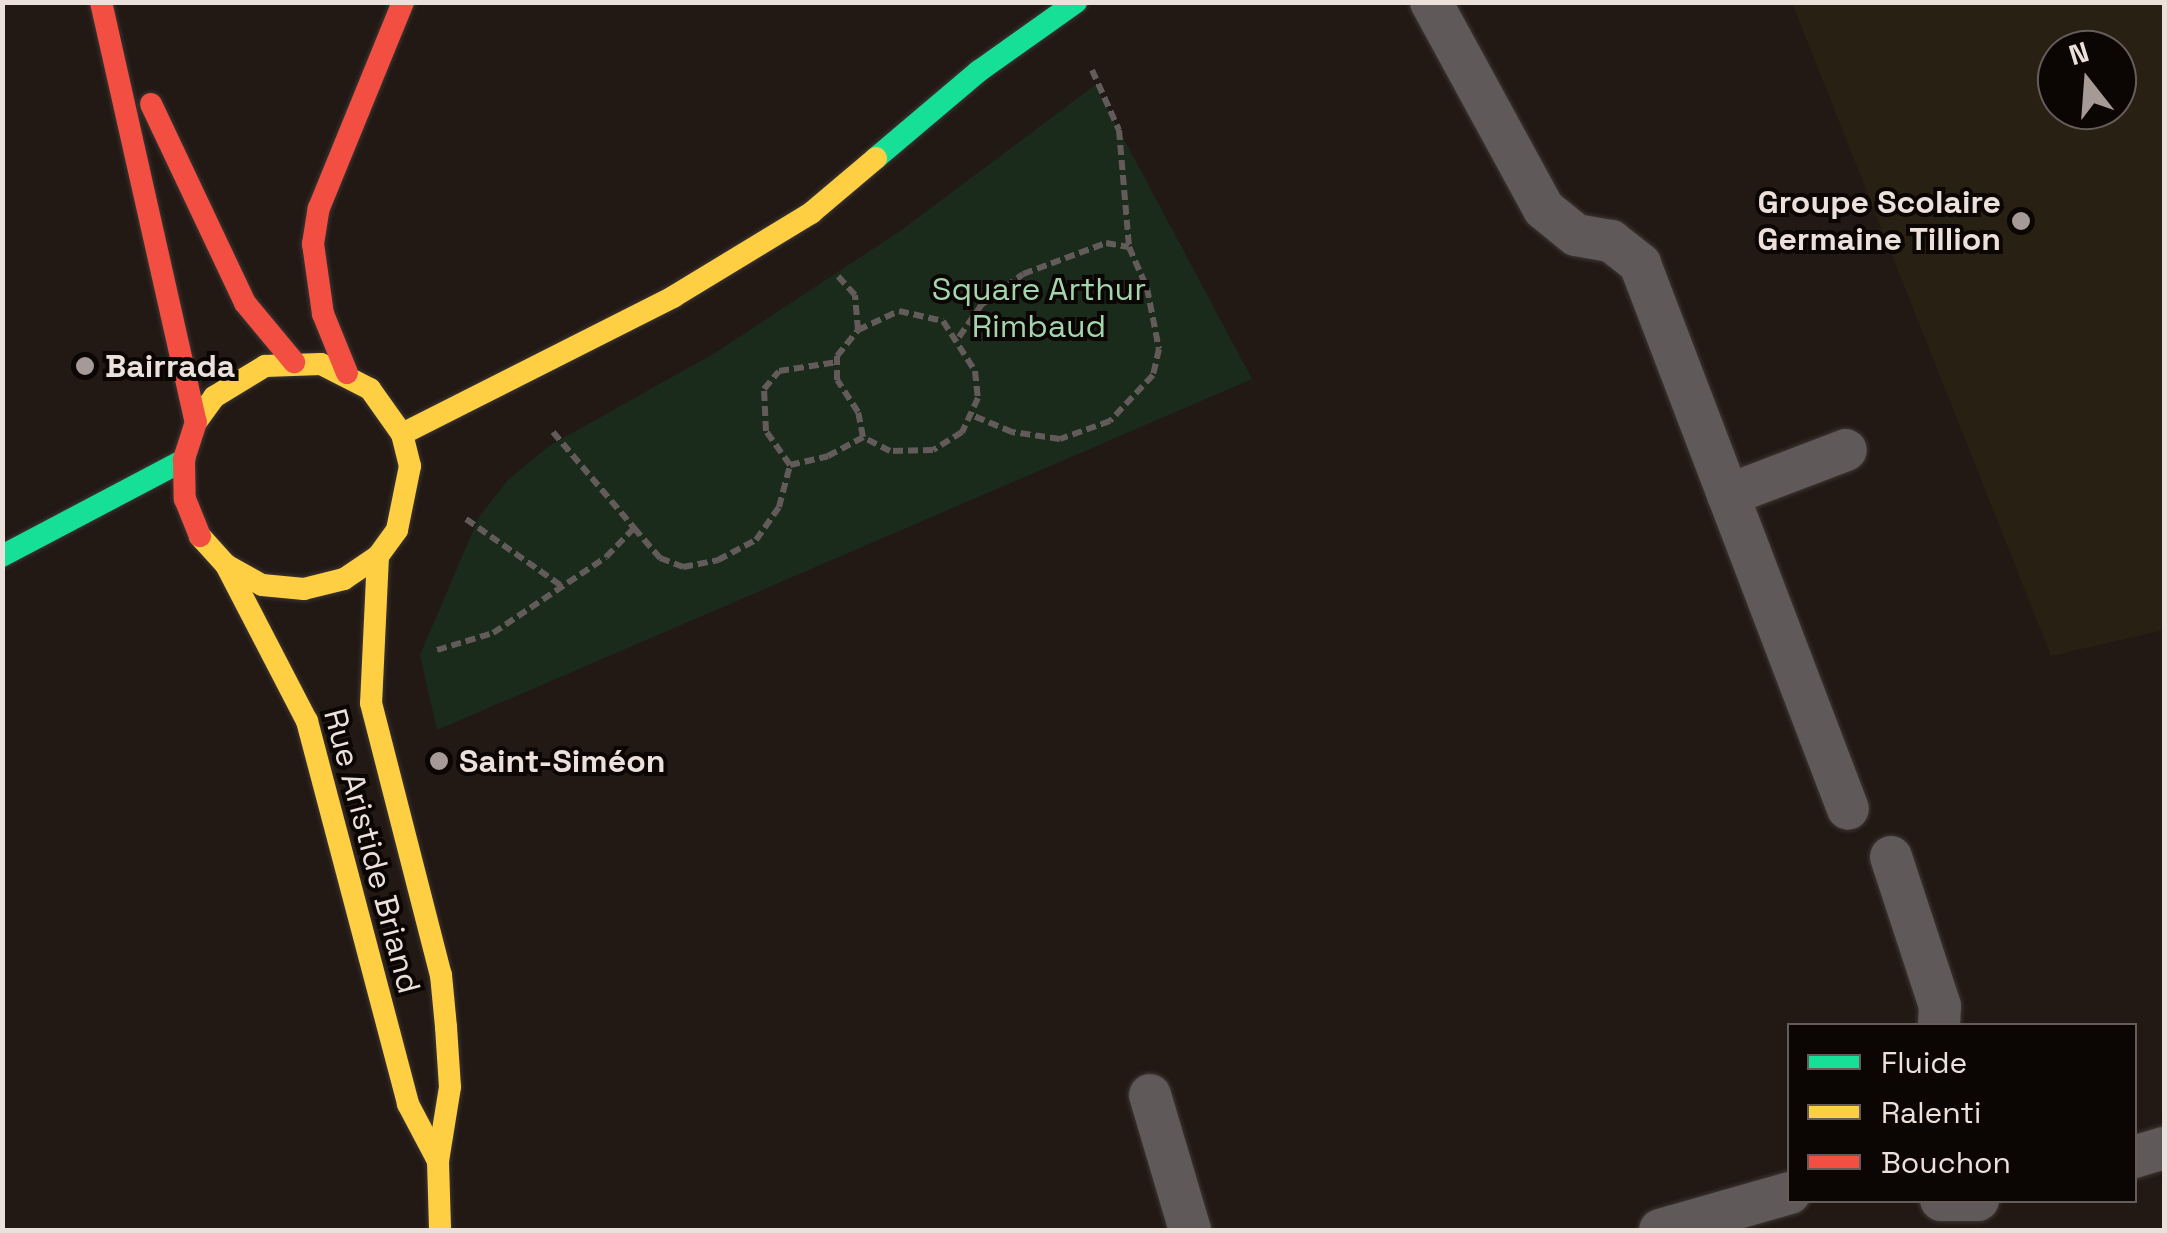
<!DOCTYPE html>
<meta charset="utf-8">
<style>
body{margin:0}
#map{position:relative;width:2167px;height:1233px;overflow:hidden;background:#221915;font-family:"Space Grotesk",sans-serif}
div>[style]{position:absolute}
.education>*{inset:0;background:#282012}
.green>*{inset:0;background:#1a2b1c}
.path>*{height:6px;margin-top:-3px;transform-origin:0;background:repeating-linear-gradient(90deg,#625b5a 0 10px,transparent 0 15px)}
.roads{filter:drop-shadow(0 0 2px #3d3632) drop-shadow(0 0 2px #3d3632)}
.lane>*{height:42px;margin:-21px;padding:0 21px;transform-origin:21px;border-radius:21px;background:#5f5a59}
.fast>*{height:22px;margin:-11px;padding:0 11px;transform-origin:11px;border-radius:11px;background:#16e098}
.slow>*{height:22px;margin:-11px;padding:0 11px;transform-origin:11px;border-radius:11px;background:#ffcf43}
.jam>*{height:22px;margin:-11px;padding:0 11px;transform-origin:11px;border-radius:11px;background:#f24e42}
.dots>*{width:28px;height:28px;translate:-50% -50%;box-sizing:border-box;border:5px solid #0b0503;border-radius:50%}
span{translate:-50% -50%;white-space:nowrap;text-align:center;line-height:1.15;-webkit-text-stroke:8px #0b0503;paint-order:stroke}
.poi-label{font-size:32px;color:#ece0db;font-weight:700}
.right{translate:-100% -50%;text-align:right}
.left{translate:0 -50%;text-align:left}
.park-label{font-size:32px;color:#a2d5ab}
.street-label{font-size:32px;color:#ece0db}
.frame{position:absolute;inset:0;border:5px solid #ece0db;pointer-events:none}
.legend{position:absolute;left:1787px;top:1023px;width:350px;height:180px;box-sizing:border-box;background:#0b0503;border:2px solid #655d59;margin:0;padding:12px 18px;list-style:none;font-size:30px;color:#ece0db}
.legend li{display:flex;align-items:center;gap:20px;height:50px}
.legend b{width:50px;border:2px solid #655d59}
.north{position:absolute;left:2037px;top:30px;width:100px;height:100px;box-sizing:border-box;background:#0b0503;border:2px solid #655d59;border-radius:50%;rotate:343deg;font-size:28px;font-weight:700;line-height:40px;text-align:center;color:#ece0db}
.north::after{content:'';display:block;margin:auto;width:35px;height:45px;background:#a59a96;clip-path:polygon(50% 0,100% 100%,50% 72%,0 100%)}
</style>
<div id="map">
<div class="education">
<i style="clip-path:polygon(evenodd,1792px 3px,2164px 3px,2164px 630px,2051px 656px,1792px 3px,2057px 50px,2117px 50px,2117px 110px,2057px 110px,2057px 50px)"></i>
</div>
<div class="green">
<i style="clip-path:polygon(1095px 85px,1252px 379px,437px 730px,420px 655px,479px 517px,508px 480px,549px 446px,715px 353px,900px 231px)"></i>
</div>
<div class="path">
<i style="left:1092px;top:70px;width:66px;rotate:65.8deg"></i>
<i style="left:1119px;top:130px;width:116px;rotate:85.1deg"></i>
<i style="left:858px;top:330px;width:45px;rotate:-24.9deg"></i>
<i style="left:899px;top:311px;width:45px;rotate:12.8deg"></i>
<i style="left:943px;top:321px;width:59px;rotate:57.4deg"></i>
<i style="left:975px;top:371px;width:27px;rotate:84deg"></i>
<i style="left:978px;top:398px;width:38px;rotate:115deg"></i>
<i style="left:962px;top:432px;width:34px;rotate:148deg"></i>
<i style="left:933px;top:450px;width:43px;rotate:178.7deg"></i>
<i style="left:890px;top:451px;width:30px;rotate:-153deg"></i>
<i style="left:959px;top:337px;width:39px;rotate:-55deg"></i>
<i style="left:981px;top:305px;width:52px;rotate:-36.4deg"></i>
<i style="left:1023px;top:274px;width:89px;rotate:-20.5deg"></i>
<i style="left:1106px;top:243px;width:23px;rotate:10deg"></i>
<i style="left:1129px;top:247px;width:45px;rotate:66.3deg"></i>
<i style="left:1147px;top:288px;width:62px;rotate:78.9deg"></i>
<i style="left:1159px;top:349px;width:27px;rotate:103deg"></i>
<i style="left:1153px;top:375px;width:63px;rotate:133.1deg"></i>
<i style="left:1110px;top:421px;width:53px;rotate:160.2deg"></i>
<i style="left:1060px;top:439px;width:49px;rotate:-171.7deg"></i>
<i style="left:1012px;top:432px;width:41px;rotate:-157.2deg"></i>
<i style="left:553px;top:432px;width:126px;rotate:49.8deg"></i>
<i style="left:790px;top:465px;width:42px;rotate:-125.2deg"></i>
<i style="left:766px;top:431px;width:42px;rotate:-92.7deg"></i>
<i style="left:764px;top:389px;width:23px;rotate:-50deg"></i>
<i style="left:779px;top:371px;width:59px;rotate:-8.8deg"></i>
<i style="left:466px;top:519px;width:118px;rotate:35deg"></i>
<i style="left:437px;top:650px;width:59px;rotate:-16.9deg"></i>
<i style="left:493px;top:633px;width:136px;rotate:-33.9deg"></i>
<i style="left:606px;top:557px;width:40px;rotate:-46deg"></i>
<i style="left:634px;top:528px;width:40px;rotate:49deg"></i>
<i style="left:660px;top:558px;width:25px;rotate:21deg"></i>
<i style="left:683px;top:567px;width:36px;rotate:-11deg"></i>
<i style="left:718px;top:560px;width:43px;rotate:-27.8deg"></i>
<i style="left:756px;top:540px;width:40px;rotate:-55.1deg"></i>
<i style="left:779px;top:507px;width:43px;rotate:-75.3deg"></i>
<i style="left:790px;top:465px;width:39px;rotate:-13deg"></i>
<i style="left:828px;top:456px;width:40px;rotate:-28deg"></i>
<i style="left:863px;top:437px;width:25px;rotate:-101deg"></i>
<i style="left:858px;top:412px;width:38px;rotate:-123deg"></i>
<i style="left:837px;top:380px;width:24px;rotate:-90deg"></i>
<i style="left:837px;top:356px;width:33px;rotate:-51deg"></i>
<i style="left:858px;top:330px;width:35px;rotate:-95deg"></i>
<i style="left:855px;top:295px;width:27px;rotate:-132deg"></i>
</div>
<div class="roads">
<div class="lane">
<i style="left:1431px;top:2px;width:236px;rotate:61.4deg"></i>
<i style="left:1544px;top:209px;width:41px;rotate:39.1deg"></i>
<i style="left:1576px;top:235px;width:36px;rotate:10deg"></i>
<i style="left:1611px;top:241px;width:37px;rotate:38deg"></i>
<i style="left:1640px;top:264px;width:583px;rotate:69.11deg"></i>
<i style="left:1728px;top:495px;width:126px;rotate:-20.9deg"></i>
<i style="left:1891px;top:857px;width:157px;rotate:71.8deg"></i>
<i style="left:1940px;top:1006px;width:20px;rotate:93deg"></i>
<i style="left:1150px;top:1095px;width:141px;rotate:73.5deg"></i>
<i style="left:2134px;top:1157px;width:31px;rotate:-17deg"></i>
<i style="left:1941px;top:1200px;width:37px"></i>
<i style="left:1660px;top:1230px;width:135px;rotate:-15.9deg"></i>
</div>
<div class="fast">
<i style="left:876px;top:158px;width:135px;rotate:-40.2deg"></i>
<i style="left:979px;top:71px;width:119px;rotate:-35.4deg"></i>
<i style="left:2px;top:556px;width:206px;rotate:-27.8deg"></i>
</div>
<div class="slow">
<i style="left:196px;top:422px;width:31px;rotate:-54deg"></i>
<i style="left:214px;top:397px;width:60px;rotate:-31.3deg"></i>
<i style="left:265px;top:366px;width:56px;rotate:-2deg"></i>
<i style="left:321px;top:364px;width:55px;rotate:27deg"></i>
<i style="left:370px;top:389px;width:55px;rotate:54.6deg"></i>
<i style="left:402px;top:434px;width:33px;rotate:76deg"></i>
<i style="left:410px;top:466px;width:65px;rotate:101.5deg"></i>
<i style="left:397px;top:530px;width:32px;rotate:126deg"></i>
<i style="left:378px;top:556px;width:41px;rotate:145.9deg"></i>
<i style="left:344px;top:579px;width:41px;rotate:166deg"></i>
<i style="left:304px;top:589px;width:42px;rotate:-174.6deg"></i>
<i style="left:262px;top:585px;width:41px;rotate:-150.9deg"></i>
<i style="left:226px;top:565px;width:39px;rotate:-132deg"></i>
<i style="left:402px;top:434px;width:304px;rotate:-26.8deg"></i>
<i style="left:673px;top:297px;width:162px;rotate:-31.3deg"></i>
<i style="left:811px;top:213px;width:85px;rotate:-40.2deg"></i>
<i style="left:378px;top:556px;width:147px;rotate:92.7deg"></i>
<i style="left:371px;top:703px;width:281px;rotate:75.6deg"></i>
<i style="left:441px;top:975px;width:52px;rotate:84.5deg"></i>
<i style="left:446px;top:1027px;width:60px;rotate:86.2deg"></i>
<i style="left:450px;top:1087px;width:75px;rotate:99.2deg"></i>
<i style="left:438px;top:1161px;width:69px;rotate:88.3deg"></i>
<i style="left:226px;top:565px;width:176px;rotate:62.6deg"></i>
<i style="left:307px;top:721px;width:396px;rotate:75.2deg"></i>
<i style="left:408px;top:1104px;width:64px;rotate:62.2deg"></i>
</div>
<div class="jam">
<i style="left:101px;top:2px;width:431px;rotate:77.3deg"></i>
<i style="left:196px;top:422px;width:40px;rotate:108deg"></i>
<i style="left:184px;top:460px;width:39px;rotate:89deg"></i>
<i style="left:185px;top:499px;width:40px;rotate:68deg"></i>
<i style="left:151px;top:104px;width:220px;rotate:64.7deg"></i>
<i style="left:245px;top:303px;width:77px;rotate:50.3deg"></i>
<i style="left:347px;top:373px;width:64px;rotate:-112.1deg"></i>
<i style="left:323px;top:314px;width:71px;rotate:-98.1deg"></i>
<i style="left:313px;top:244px;width:36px;rotate:-81deg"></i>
<i style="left:319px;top:208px;width:222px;rotate:-67.8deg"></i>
</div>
</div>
<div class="dots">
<i style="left:2021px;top:221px;background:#a59a96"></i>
<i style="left:85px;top:366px;background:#a59a96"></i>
<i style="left:439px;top:761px;background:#a59a96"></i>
</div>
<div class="poi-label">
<span class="right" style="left:2001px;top:221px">Groupe Scolaire<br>Germaine Tillion</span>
<span class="left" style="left:105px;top:366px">Bairrada</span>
<span class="left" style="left:459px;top:761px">Saint-Siméon</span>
</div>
<div class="park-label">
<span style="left:1039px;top:308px">Square Arthur<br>Rimbaud</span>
</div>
<div class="street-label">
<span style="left:372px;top:851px;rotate:75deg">Rue Aristide Briand</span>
</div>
<div class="frame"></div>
<ul class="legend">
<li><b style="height:12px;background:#16e098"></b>Fluide</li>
<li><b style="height:12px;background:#ffcf43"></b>Ralenti</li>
<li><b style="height:12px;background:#f24e42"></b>Bouchon</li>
</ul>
<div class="north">N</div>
</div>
